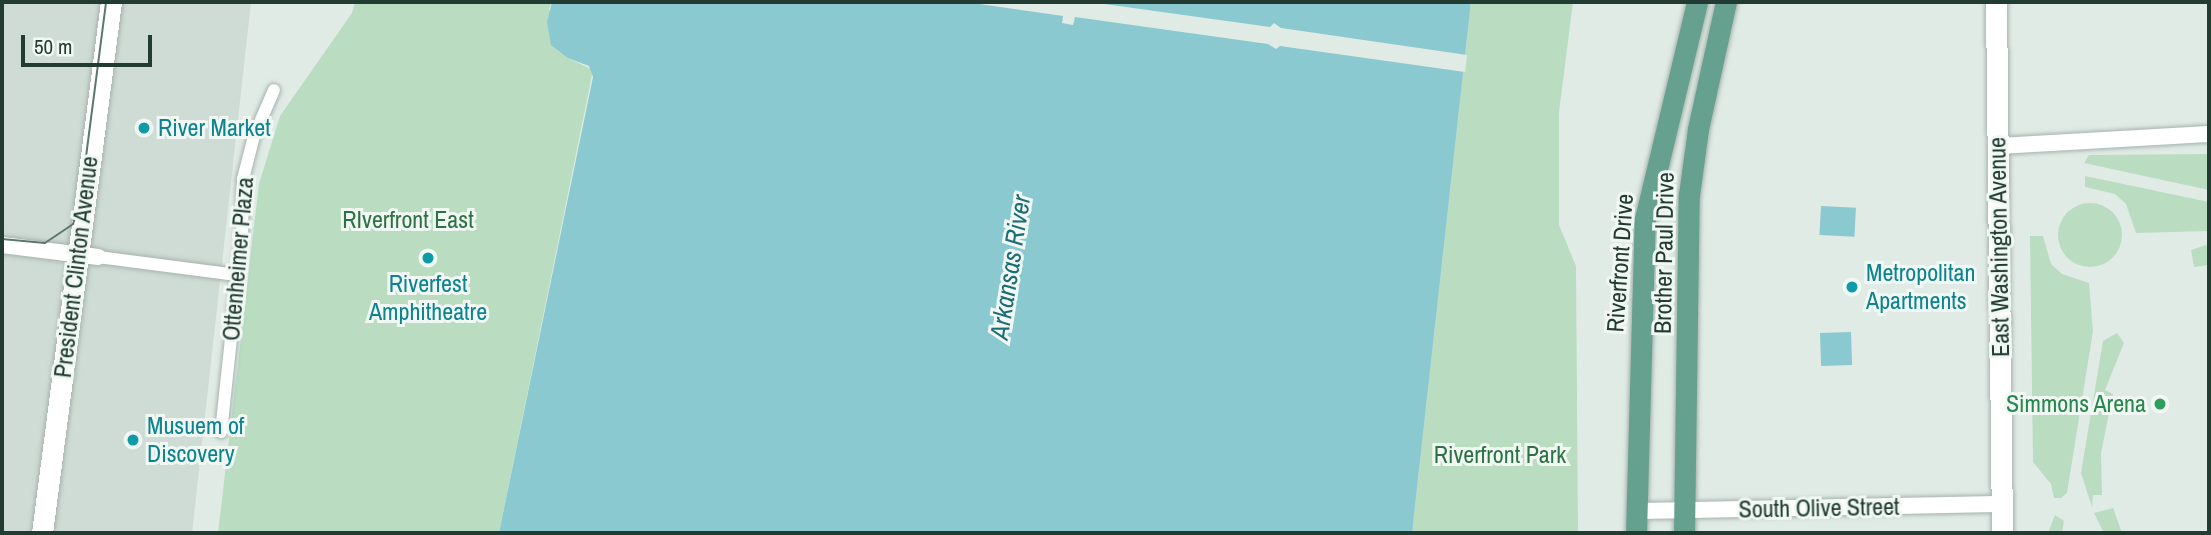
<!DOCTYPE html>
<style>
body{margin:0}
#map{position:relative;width:2211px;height:535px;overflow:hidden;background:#e1ebe6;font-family:"Archivo Narrow",sans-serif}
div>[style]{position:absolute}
.built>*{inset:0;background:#cfdbd5}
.green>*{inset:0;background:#badcc1}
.round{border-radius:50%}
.water>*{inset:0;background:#8ac9d0;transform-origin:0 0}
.pier>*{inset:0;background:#e1ebe6}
.roads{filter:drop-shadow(0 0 2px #a4b3ad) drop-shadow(0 0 2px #a4b3ad)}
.pedestrian>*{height:12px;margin:-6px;padding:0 6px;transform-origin:6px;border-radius:6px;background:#fff}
.minor>*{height:16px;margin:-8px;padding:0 8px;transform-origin:8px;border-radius:8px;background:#fff}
.tertiary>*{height:21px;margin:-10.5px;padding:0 10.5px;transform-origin:10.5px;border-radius:10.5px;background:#fff}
.primary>*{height:21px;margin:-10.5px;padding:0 10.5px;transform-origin:10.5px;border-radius:10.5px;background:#66a08e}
.tram>*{height:2px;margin:-1px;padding:0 1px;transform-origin:1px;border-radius:1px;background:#5c776e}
.dots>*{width:19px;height:19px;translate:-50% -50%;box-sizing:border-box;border:4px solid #f1f8f4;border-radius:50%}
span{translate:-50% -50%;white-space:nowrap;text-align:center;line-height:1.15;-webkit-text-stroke:6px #f1f8f4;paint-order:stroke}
.culture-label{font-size:24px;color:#0d838f}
.left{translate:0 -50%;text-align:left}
.park-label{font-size:24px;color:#2d7243}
.street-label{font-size:24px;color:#223c33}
.leisure-label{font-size:24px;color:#27864d}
.right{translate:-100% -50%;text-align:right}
.water-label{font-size:26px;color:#1d6d76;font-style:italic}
.frame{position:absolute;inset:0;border:4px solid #223c33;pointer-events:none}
.scale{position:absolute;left:21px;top:35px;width:131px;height:32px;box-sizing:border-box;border:4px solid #223c33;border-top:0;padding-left:9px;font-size:21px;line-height:24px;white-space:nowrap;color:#223c33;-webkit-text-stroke:5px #f1f8f4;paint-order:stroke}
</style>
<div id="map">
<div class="built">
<i style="clip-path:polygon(2px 2px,251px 2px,192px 533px,2px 533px)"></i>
</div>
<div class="green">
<i style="clip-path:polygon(355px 2px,552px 2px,549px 9px,568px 58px,593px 70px,499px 533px,218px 533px,259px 184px,280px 116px,352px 13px)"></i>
<i style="clip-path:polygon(1471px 2px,1573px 2px,1559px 112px,1559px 225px,1576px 266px,1578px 533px,1412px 533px)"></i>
<i style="clip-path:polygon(2209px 154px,2209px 190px,2084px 163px,2089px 155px)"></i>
<i style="clip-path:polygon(2085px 176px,2209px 202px,2209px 231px,2136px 233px,2126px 204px,2115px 194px,2085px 187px)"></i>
<i class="round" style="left:2058px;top:203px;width:64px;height:64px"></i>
<i style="clip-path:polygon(2030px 236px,2043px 236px,2051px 264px,2062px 274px,2089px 283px,2093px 331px,2067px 493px,2061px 498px,2054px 498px,2051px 484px,2033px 462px)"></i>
<i style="clip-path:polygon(2209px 244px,2209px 265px,2194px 267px,2191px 250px)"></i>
<i style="clip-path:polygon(2117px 333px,2124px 343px,2105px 390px,2113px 394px,2101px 453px,2102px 495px,2093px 495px,2092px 507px,2081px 473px,2103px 341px)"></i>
<i style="clip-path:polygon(2113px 508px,2122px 533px,2104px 533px,2094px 513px)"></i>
<i style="clip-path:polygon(2055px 515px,2064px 521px,2062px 533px,2048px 533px)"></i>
</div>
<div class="water">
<i style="clip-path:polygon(552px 2px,1471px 2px,1412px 533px,499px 533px,593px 77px,589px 66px,568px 58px,551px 45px,547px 22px)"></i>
<i style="left:1821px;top:206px;width:35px;height:29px;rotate:3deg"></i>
<i style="left:1851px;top:332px;width:33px;height:31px;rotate:88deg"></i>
</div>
<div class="pier">
<i style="clip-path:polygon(965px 2px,1090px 2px,1270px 27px,1274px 23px,1281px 28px,1467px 55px,1465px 72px,1280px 46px,1276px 49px,1268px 44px,1075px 17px,1073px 25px,1062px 23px,1063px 16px)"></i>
</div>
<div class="roads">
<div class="pedestrian">
<i style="left:98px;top:257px;width:140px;rotate:7.4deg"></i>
<i style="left:221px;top:432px;width:196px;rotate:-83.9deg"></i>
<i style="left:242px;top:237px;width:58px;rotate:-89deg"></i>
<i style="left:243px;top:179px;width:44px;rotate:-75.7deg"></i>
<i style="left:254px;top:136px;width:50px;rotate:-66.5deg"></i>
</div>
<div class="minor">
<i style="left:1998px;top:146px;width:211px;rotate:-3.3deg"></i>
<i style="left:2px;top:245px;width:97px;rotate:7.1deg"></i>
<i style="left:1636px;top:511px;width:366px;rotate:-1.1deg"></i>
</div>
<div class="tertiary">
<i style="left:1996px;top:2px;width:531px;rotate:89.35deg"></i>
<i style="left:42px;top:533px;width:535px;rotate:-82.6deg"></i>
</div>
<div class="primary">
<i style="left:1636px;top:533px;width:314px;rotate:-88.4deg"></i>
<i style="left:1645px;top:219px;width:223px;rotate:-76.5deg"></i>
<i style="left:1684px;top:533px;width:338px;rotate:-89.2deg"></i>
<i style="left:1689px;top:195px;width:67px;rotate:-82.2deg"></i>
<i style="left:1698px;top:129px;width:130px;rotate:-77.6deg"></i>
</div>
</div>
<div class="tram">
<i style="left:2px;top:239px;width:43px;rotate:5.3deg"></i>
<i style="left:45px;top:243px;width:34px;rotate:-34deg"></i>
<i style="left:73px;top:224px;width:22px;rotate:-72deg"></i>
<i style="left:80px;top:203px;width:203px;rotate:-82.6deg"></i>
</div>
<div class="dots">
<i style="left:144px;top:128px;background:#0f9aa8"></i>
<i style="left:428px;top:258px;background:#0f9aa8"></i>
<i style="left:1852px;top:287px;background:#0f9aa8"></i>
<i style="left:2160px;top:404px;background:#2e9e5b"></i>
<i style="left:133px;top:440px;background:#0f9aa8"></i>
</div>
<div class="culture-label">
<span class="left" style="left:158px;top:128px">River Market</span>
<span class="left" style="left:1866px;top:287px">Metropolitan<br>Apartments</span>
<span style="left:428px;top:298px">Riverfest<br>Amphitheatre</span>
<span class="left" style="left:147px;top:440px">Musuem of<br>Discovery</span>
</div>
<div class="park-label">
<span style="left:408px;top:220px">RIverfront East</span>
<span style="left:1500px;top:455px">Riverfront Park</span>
</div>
<div class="street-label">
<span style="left:1999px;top:247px;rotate:-91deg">East Washington Avenue</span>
<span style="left:1664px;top:253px;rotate:-89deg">Brother Paul Drive</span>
<span style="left:238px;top:259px;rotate:-85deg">Ottenheimer Plaza</span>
<span style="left:1620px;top:263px;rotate:-86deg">Riverfront Drive</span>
<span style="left:76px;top:267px;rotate:-83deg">President Clinton Avenue</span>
<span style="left:1819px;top:508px;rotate:-1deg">South Olive Street</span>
</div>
<div class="leisure-label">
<span class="right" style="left:2146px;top:404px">Simmons Arena</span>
</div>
<div class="water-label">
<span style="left:1010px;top:267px;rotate:-81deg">Arkansas River</span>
</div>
<div class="frame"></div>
<div class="scale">50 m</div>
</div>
